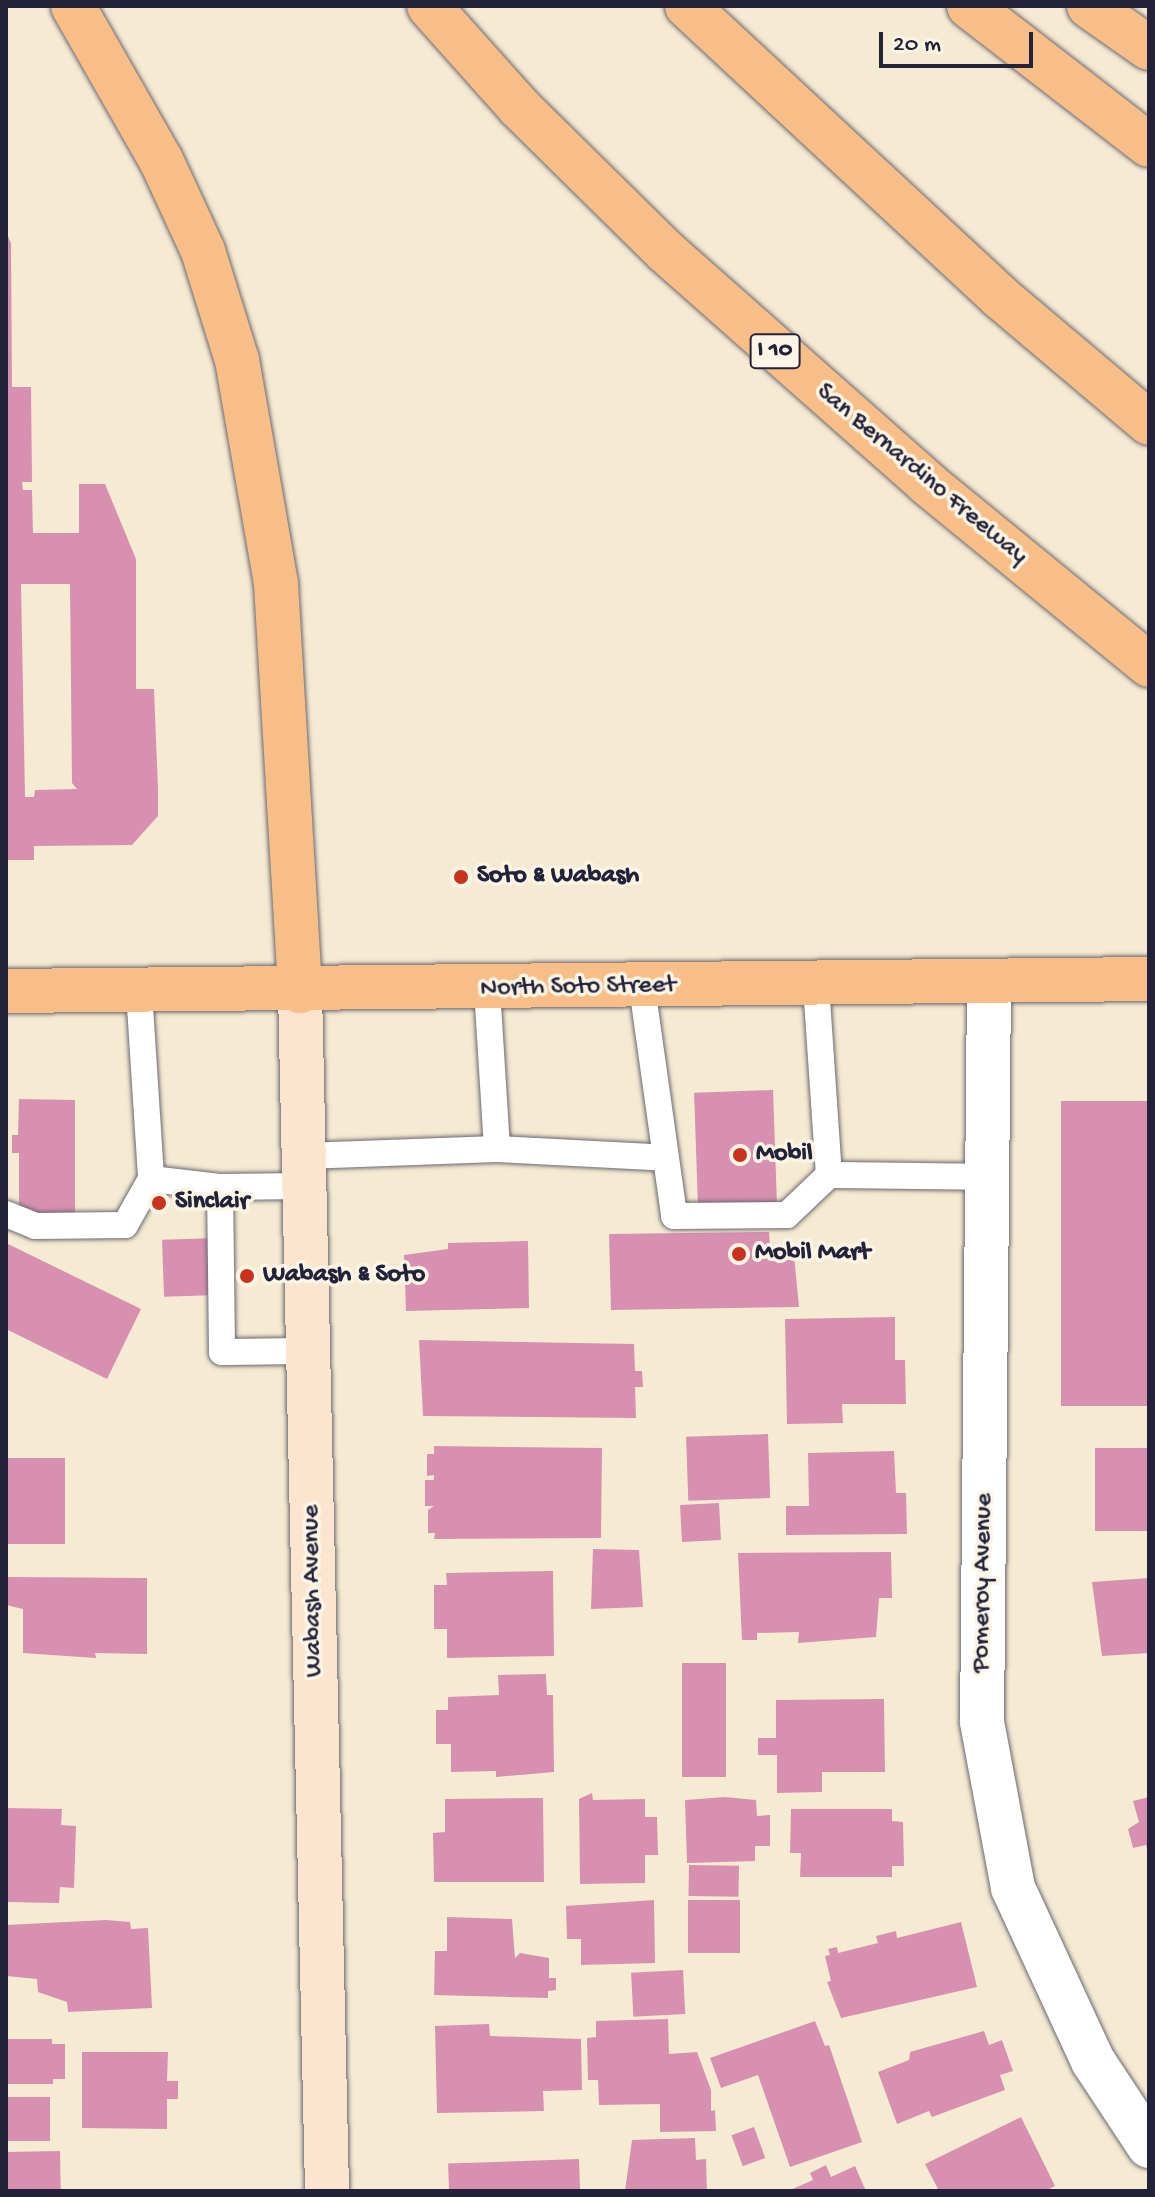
<!DOCTYPE html>
<style>
body{margin:0}
#map{position:relative;width:1155px;height:2197px;overflow:hidden;background:#f5ebd3;font-family:"Gochi Hand",sans-serif}
div>[style]{position:absolute}
.building>*{inset:0;background:#d890b1;transform-origin:0 0}
.roads{filter:drop-shadow(0 0 2px #6c6870) drop-shadow(0 0 2px #6c6870)}
.lane>*{height:26px;margin:-13px;padding:0 13px;transform-origin:13px;border-radius:13px;background:#fff}
.street>*{height:44px;margin:-22px;padding:0 22px;transform-origin:22px;border-radius:22px;background:#fff}
.secondary>*{height:44px;margin:-22px;padding:0 22px;transform-origin:22px;border-radius:22px;background:#fce5cf}
.primary>*{height:44px;margin:-22px;padding:0 22px;transform-origin:22px;border-radius:22px;background:#f7be87}
.highway>*{height:44px;margin:-22px;padding:0 22px;transform-origin:22px;border-radius:22px;background:#f7be87}
.dots>*{width:22px;height:22px;translate:-50% -50%;box-sizing:border-box;border:4px solid #fcf5e5;border-radius:50%}
span{translate:-50% -50%;white-space:nowrap;text-align:center;line-height:1.15;-webkit-text-stroke:7px #fcf5e5;paint-order:stroke}
.shield-label span{padding:2px 6px;background:#fcf5e5;border:2px solid;border-radius:6px;-webkit-text-stroke-width:0}
.shield-label{font-size:24px;color:#22223b;font-weight:700}
.street-label{font-size:26px;color:#22223b}
.poi-label{font-size:26px;color:#22223b;font-weight:700}
.left{translate:0 -50%;text-align:left}
.frame{position:absolute;inset:0;border:8px solid #22223b;pointer-events:none}
.scale{position:absolute;left:879px;top:32px;width:154px;height:36px;box-sizing:border-box;border:4px solid #22223b;border-top:0;padding-left:10px;font-size:24px;line-height:28px;white-space:nowrap;color:#22223b;-webkit-text-stroke:6px #fcf5e5;paint-order:stroke}
</style>
<div id="map">
<div class="building">
<i style="clip-path:polygon(evenodd,6px 232px,11px 243px,12px 387px,31px 387px,32px 482px,22px 482px,23px 490px,32px 490px,33px 533px,79px 533px,79px 484px,105px 484px,136px 559px,136px 689px,154px 689px,158px 789px,158px 816px,132px 845px,34px 846px,34px 860px,6px 860px,6px 232px,21px 584px,70px 584px,72px 783px,77px 789px,35px 790px,34px 797px,25px 797px,21px 584px)"></i>
<i style="left:773px;top:1090px;width:119px;height:79px;rotate:88deg"></i>
<i style="clip-path:polygon(19px 1099px,75px 1100px,75px 1213px,19px 1213px,19px 1153px,12px 1153px,12px 1135px,18px 1135px)"></i>
<i style="left:1149px;top:1101px;width:305px;height:88px;rotate:90deg"></i>
<i style="clip-path:polygon(769px 1232px,770px 1245px,793px 1245px,799px 1307px,611px 1310px,609px 1234px)"></i>
<i style="left:215px;top:1238px;width:57px;height:53px;rotate:88deg"></i>
<i style="clip-path:polygon(528px 1241px,529px 1308px,406px 1311px,404px 1255px,448px 1249px,448px 1243px)"></i>
<i style="clip-path:polygon(6px 1243px,141px 1309px,107px 1379px,6px 1329px)"></i>
<i style="clip-path:polygon(895px 1317px,895px 1360px,905px 1360px,906px 1404px,842px 1404px,843px 1423px,787px 1424px,785px 1319px)"></i>
<i style="clip-path:polygon(419px 1340px,634px 1344px,635px 1371px,642px 1371px,643px 1387px,635px 1387px,636px 1418px,423px 1416px)"></i>
<i style="left:768px;top:1434px;width:64px;height:82px;rotate:88deg"></i>
<i style="clip-path:polygon(434px 1446px,602px 1448px,601px 1538px,434px 1539px,435px 1533px,428px 1533px,428px 1510px,434px 1506px,425px 1506px,425px 1480px,434px 1480px,434px 1475px,427px 1476px,427px 1454px,434px 1454px)"></i>
<i style="left:1149px;top:1448px;width:83px;height:54px;rotate:90deg"></i>
<i style="clip-path:polygon(894px 1451px,896px 1493px,906px 1493px,907px 1534px,786px 1535px,786px 1506px,809px 1506px,808px 1453px)"></i>
<i style="left:6px;top:1458px;width:59px;height:86px"></i>
<i style="left:719px;top:1503px;width:37px;height:39px;rotate:87deg"></i>
<i style="clip-path:polygon(593px 1549px,639px 1550px,643px 1607px,591px 1609px)"></i>
<i style="clip-path:polygon(891px 1552px,892px 1598px,879px 1598px,876px 1637px,798px 1643px,799px 1632px,757px 1633px,757px 1640px,742px 1640px,738px 1553px)"></i>
<i style="clip-path:polygon(553px 1571px,554px 1656px,447px 1658px,447px 1629px,434px 1629px,434px 1585px,447px 1585px,446px 1573px)"></i>
<i style="clip-path:polygon(6px 1577px,147px 1578px,147px 1654px,95px 1653px,96px 1658px,23px 1653px,23px 1609px,6px 1605px)"></i>
<i style="clip-path:polygon(1149px 1578px,1149px 1653px,1102px 1656px,1092px 1582px)"></i>
<i style="left:682px;top:1663px;width:44px;height:114px"></i>
<i style="clip-path:polygon(546px 1674px,547px 1695px,553px 1695px,554px 1772px,496px 1777px,496px 1771px,451px 1772px,451px 1744px,436px 1744px,436px 1710px,448px 1710px,448px 1697px,499px 1695px,498px 1675px)"></i>
<i style="clip-path:polygon(884px 1699px,885px 1772px,822px 1772px,822px 1792px,777px 1793px,777px 1755px,758px 1755px,758px 1738px,776px 1738px,776px 1700px)"></i>
<i style="clip-path:polygon(592px 1793px,593px 1800px,645px 1799px,645px 1817px,657px 1817px,658px 1855px,645px 1855px,645px 1883px,580px 1884px,579px 1799px)"></i>
<i style="clip-path:polygon(725px 1797px,756px 1800px,757px 1816px,770px 1815px,770px 1846px,755px 1846px,755px 1861px,687px 1863px,685px 1800px)"></i>
<i style="clip-path:polygon(1149px 1797px,1149px 1854px,1148px 1854px,1146px 1845px,1133px 1848px,1128px 1829px,1139px 1822px,1133px 1801px)"></i>
<i style="clip-path:polygon(543px 1798px,544px 1882px,434px 1882px,433px 1833px,445px 1832px,445px 1799px)"></i>
<i style="clip-path:polygon(6px 1808px,62px 1809px,61px 1825px,76px 1826px,74px 1888px,60px 1887px,59px 1903px,6px 1902px)"></i>
<i style="clip-path:polygon(791px 1809px,892px 1809px,892px 1821px,903px 1822px,904px 1866px,892px 1866px,892px 1877px,800px 1877px,801px 1853px,790px 1853px)"></i>
<i style="left:689px;top:1865px;width:50px;height:31px;rotate:1deg"></i>
<i style="clip-path:polygon(654px 1900px,655px 1963px,581px 1965px,581px 1939px,567px 1939px,566px 1906px)"></i>
<i style="left:688px;top:1900px;width:52px;height:53px"></i>
<i style="clip-path:polygon(447px 1917px,512px 1919px,515px 1958px,520px 1953px,549px 1958px,549px 1978px,556px 1978px,556px 1990px,548px 1991px,548px 1998px,434px 1995px,435px 1951px,447px 1951px)"></i>
<i style="clip-path:polygon(106px 1920px,130px 1922px,131px 1929px,148px 1928px,152px 2008px,68px 2012px,67px 2002px,38px 1992px,37px 1979px,6px 1976px,6px 1925px)"></i>
<i style="clip-path:polygon(961px 1922px,977px 1987px,841px 2018px,827px 1982px,831px 1981px,825px 1956px,830px 1955px,828px 1949px,837px 1947px,838px 1953px,878px 1943px,876px 1936px,896px 1931px,897px 1938px)"></i>
<i style="left:683px;top:1970px;width:44px;height:52px;rotate:87deg"></i>
<i style="clip-path:polygon(668px 2019px,669px 2054px,697px 2052px,711px 2090px,711px 2111px,715px 2110px,716px 2131px,660px 2132px,660px 2104px,599px 2105px,598px 2080px,588px 2080px,587px 2038px,596px 2037px,596px 2021px)"></i>
<i style="clip-path:polygon(815px 2021px,825px 2046px,829px 2045px,862px 2142px,790px 2167px,758px 2075px,721px 2088px,710px 2058px)"></i>
<i style="clip-path:polygon(489px 2024px,490px 2036px,581px 2039px,582px 2090px,543px 2091px,544px 2111px,437px 2113px,435px 2026px)"></i>
<i style="clip-path:polygon(984px 2031px,989px 2045px,1002px 2040px,1013px 2071px,1000px 2075px,1005px 2090px,932px 2117px,929px 2111px,897px 2124px,878px 2072px,909px 2060px,910px 2052px)"></i>
<i style="clip-path:polygon(6px 2039px,52px 2039px,52px 2044px,65px 2044px,65px 2079px,53px 2079px,53px 2084px,6px 2084px)"></i>
<i style="clip-path:polygon(82px 2052px,168px 2052px,167px 2081px,178px 2081px,178px 2099px,167px 2099px,167px 2129px,82px 2128px)"></i>
<i style="left:50px;top:2097px;width:44px;height:44px;rotate:90deg"></i>
<i style="clip-path:polygon(1021px 2117px,1055px 2186px,1045px 2191px,939px 2191px,925px 2164px)"></i>
<i style="left:754px;top:2127px;width:33px;height:24px;rotate:70deg"></i>
<i style="clip-path:polygon(695px 2138px,696px 2160px,706px 2159px,707px 2191px,625px 2191px,632px 2140px)"></i>
<i style="left:60px;top:2151px;width:40px;height:54px;rotate:89deg"></i>
<i style="left:579px;top:2159px;width:32px;height:131px;rotate:88deg"></i>
<i style="clip-path:polygon(826px 2165px,831px 2177px,855px 2166px,866px 2191px,788px 2191px,813px 2180px,810px 2173px)"></i>
</div>
<div class="roads">
<div class="lane">
<i style="left:816px;top:985px;width:190px;rotate:86.1deg"></i>
<i style="left:829px;top:1175px;width:158px;rotate:0.7deg"></i>
<i style="left:642px;top:987px;width:231px;rotate:82deg"></i>
<i style="left:674px;top:1216px;width:113px;rotate:-0.5deg"></i>
<i style="left:787px;top:1215px;width:58px;rotate:-43.6deg"></i>
<i style="left:487px;top:989px;width:160px;rotate:86.4deg"></i>
<i style="left:139px;top:991px;width:188px;rotate:86.3deg"></i>
<i style="left:151px;top:1179px;width:69px;rotate:6.6deg"></i>
<i style="left:304px;top:1156px;width:193px;rotate:-2.1deg"></i>
<i style="left:497px;top:1149px;width:169px;rotate:3deg"></i>
<i style="left:304px;top:1186px;width:84px;rotate:179.3deg"></i>
<i style="left:220px;top:1187px;width:165px;rotate:89.3deg"></i>
<i style="left:222px;top:1352px;width:86px;rotate:-0.7deg"></i>
<i style="left:6px;top:1214px;width:31px;rotate:22deg"></i>
<i style="left:35px;top:1226px;width:90px;rotate:-0.6deg"></i>
<i style="left:125px;top:1225px;width:53px;rotate:-60.5deg"></i>
</div>
<div class="street">
<i style="left:989px;top:983px;width:739px;rotate:90.54deg"></i>
<i style="left:982px;top:1722px;width:169px;rotate:79.4deg"></i>
<i style="left:1013px;top:1888px;width:191px;rotate:65.2deg"></i>
<i style="left:1093px;top:2061px;width:102px;rotate:56.6deg"></i>
</div>
<div class="secondary">
<i style="left:300px;top:991px;width:1200px;rotate:88.71deg"></i>
</div>
<div class="primary">
<i style="left:6px;top:991px;width:1143px;rotate:-0.6deg"></i>
</div>
<div class="highway">
<i style="left:73px;top:6px;width:177px;rotate:60.3deg"></i>
<i style="left:161px;top:160px;width:100px;rotate:65.2deg"></i>
<i style="left:203px;top:251px;width:114px;rotate:72.7deg"></i>
<i style="left:237px;top:360px;width:227px;rotate:80.1deg"></i>
<i style="left:276px;top:584px;width:408px;rotate:86.6deg"></i>
<i style="left:429px;top:6px;width:135px;rotate:48.3deg"></i>
<i style="left:519px;top:107px;width:205px;rotate:44.6deg"></i>
<i style="left:665px;top:251px;width:351px;rotate:41.5deg"></i>
<i style="left:928px;top:484px;width:286px;rotate:39.3deg"></i>
<i style="left:687px;top:6px;width:427px;rotate:42.9deg"></i>
<i style="left:1000px;top:297px;width:195px;rotate:40.2deg"></i>
<i style="left:969px;top:6px;width:227px;rotate:37.7deg"></i>
<i style="left:1089px;top:6px;width:73px;rotate:35deg"></i>
</div>
</div>
<div class="dots">
<i style="left:461px;top:877px;background:#c8321e"></i>
<i style="left:740px;top:1155px;background:#c8321e"></i>
<i style="left:159px;top:1203px;background:#c8321e"></i>
<i style="left:739px;top:1254px;background:#c8321e"></i>
<i style="left:247px;top:1276px;background:#c8321e"></i>
</div>
<div class="shield-label">
<span style="left:775px;top:351px">I 10</span>
</div>
<div class="street-label">
<span style="left:921px;top:475px;rotate:40deg">San Bernardino Freeway</span>
<span style="left:578px;top:988px;rotate:-1deg">North Soto Street</span>
<span style="left:984px;top:1583px;rotate:-89deg">Pomeroy Avenue</span>
<span style="left:314px;top:1591px;rotate:-91deg">Wabash Avenue</span>
</div>
<div class="poi-label">
<span class="left" style="left:477px;top:877px">Soto &amp; Wabash</span>
<span class="left" style="left:756px;top:1155px">Mobil</span>
<span class="left" style="left:175px;top:1203px">Sinclair</span>
<span class="left" style="left:755px;top:1254px">Mobil Mart</span>
<span class="left" style="left:263px;top:1276px">Wabash &amp; Soto</span>
</div>
<div class="frame"></div>
<div class="scale">20 m</div>
</div>
